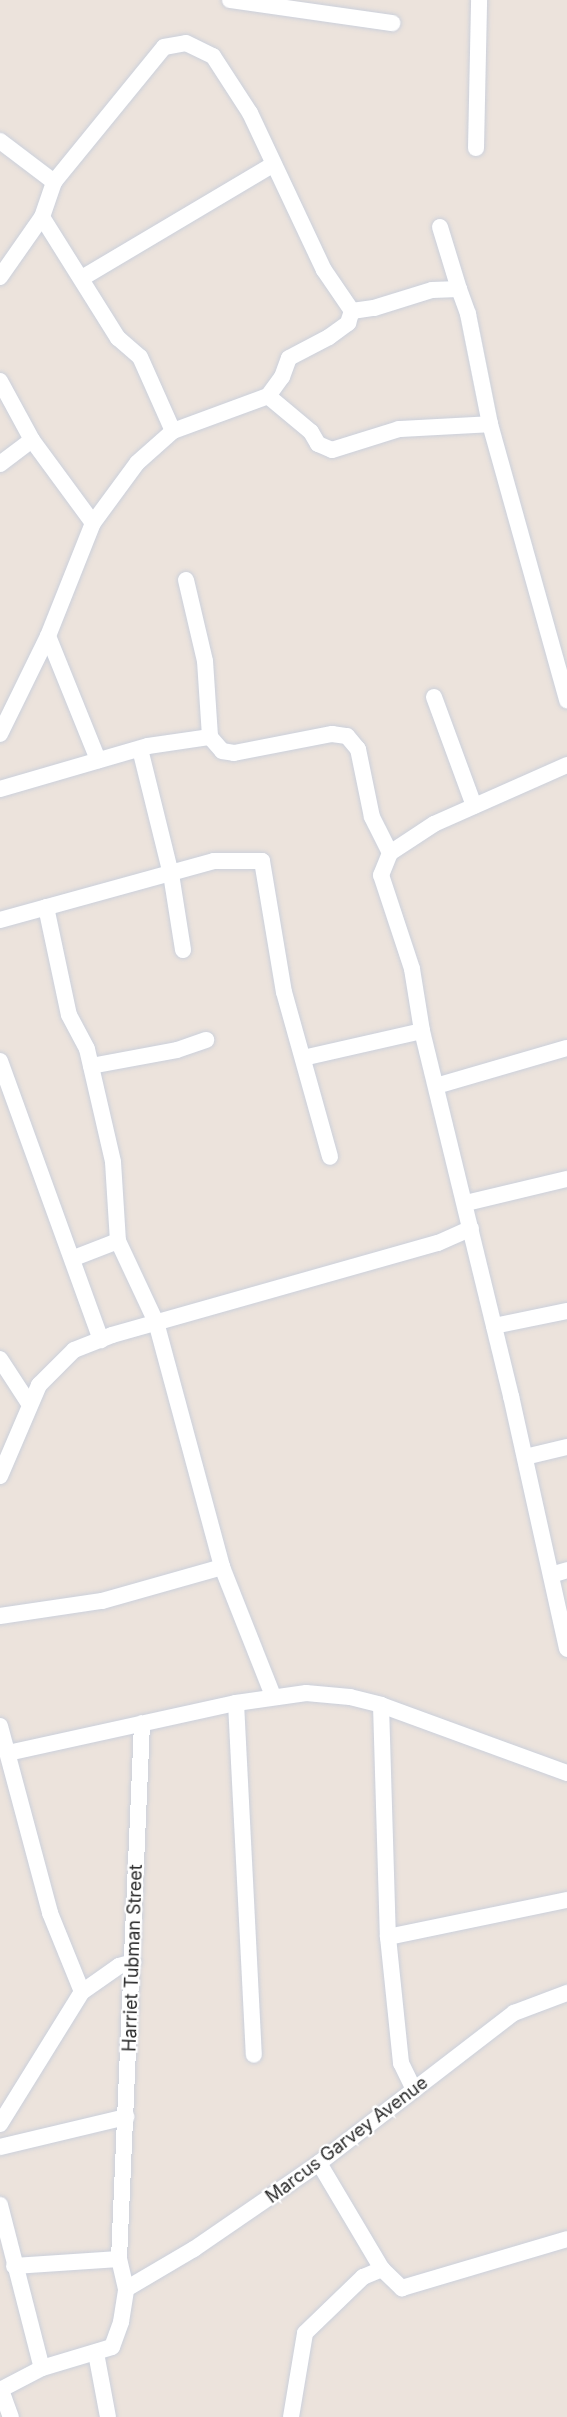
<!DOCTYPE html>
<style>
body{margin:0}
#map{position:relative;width:567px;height:2417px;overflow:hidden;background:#ece3dc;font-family:Inter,sans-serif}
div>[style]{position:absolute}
.roads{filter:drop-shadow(0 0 2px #cbd0db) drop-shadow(0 0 2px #cbd0db)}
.minor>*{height:16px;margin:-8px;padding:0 8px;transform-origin:8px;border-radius:8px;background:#fff}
span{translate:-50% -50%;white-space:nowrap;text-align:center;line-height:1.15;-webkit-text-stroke:4.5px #fff;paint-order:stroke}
.street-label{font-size:18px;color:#2a2a2a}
</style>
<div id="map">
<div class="roads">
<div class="minor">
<i style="left:230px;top:0;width:164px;rotate:8.1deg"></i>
<i style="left:0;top:141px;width:68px;rotate:37.2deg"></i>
<i style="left:476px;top:148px;width:148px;rotate:-88.8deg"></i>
<i style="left:42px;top:217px;width:143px;rotate:57.9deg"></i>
<i style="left:118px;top:338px;width:29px;rotate:41deg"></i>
<i style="left:140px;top:357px;width:81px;rotate:66deg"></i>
<i style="left:440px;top:227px;width:65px;rotate:73deg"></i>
<i style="left:0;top:277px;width:73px;rotate:-55deg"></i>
<i style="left:42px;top:217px;width:37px;rotate:-71deg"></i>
<i style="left:54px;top:182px;width:174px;rotate:-50.8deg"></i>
<i style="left:164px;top:47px;width:22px;rotate:-10deg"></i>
<i style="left:186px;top:43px;width:30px;rotate:26deg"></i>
<i style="left:213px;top:56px;width:68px;rotate:57deg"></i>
<i style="left:250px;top:113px;width:174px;rotate:64.8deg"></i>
<i style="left:324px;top:270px;width:50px;rotate:55.7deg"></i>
<i style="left:352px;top:311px;width:22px;rotate:-8deg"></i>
<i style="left:374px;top:308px;width:61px;rotate:-17.2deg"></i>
<i style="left:432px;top:290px;width:27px;rotate:-2deg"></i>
<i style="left:459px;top:289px;width:27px;rotate:70deg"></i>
<i style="left:468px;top:314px;width:112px;rotate:78.7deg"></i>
<i style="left:490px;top:424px;width:287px;rotate:74.4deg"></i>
<i style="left:82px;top:278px;width:223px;rotate:-30.7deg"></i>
<i style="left:0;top:381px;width:67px;rotate:61.5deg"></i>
<i style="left:32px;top:440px;width:103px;rotate:53.7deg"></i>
<i style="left:268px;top:396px;width:56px;rotate:39.9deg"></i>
<i style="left:311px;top:432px;width:14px;rotate:60deg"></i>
<i style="left:318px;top:444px;width:15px;rotate:23deg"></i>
<i style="left:332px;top:450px;width:70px;rotate:-17.4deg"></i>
<i style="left:399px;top:429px;width:91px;rotate:-3.1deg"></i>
<i style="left:0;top:464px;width:40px;rotate:-37deg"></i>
<i style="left:186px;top:580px;width:83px;rotate:76.8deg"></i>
<i style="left:205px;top:661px;width:76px;rotate:86.2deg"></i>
<i style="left:48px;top:636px;width:134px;rotate:68deg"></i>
<i style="left:434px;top:697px;width:116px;rotate:69.8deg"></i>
<i style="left:0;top:734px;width:109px;rotate:-63.9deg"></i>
<i style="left:48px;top:636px;width:122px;rotate:-68.3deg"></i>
<i style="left:93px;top:523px;width:74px;rotate:-53.7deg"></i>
<i style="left:137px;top:463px;width:48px;rotate:-41.6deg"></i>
<i style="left:173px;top:431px;width:101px;rotate:-20.2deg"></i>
<i style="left:268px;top:396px;width:24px;rotate:-54deg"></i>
<i style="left:282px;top:377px;width:20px;rotate:-70deg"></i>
<i style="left:289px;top:358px;width:45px;rotate:-27.7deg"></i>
<i style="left:329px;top:337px;width:24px;rotate:-36deg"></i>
<i style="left:348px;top:323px;width:13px;rotate:-72deg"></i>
<i style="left:140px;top:749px;width:129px;rotate:76.1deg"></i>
<i style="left:171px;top:874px;width:77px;rotate:81deg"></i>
<i style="left:567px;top:765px;width:145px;rotate:156.1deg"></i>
<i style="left:434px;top:824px;width:53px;rotate:146.6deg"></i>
<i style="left:390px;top:853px;width:24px;rotate:112deg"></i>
<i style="left:381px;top:875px;width:99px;rotate:71.7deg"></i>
<i style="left:412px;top:969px;width:63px;rotate:80.8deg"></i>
<i style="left:422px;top:1031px;width:376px;rotate:76.3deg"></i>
<i style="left:511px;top:1396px;width:259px;rotate:77.5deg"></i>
<i style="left:0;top:789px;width:154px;rotate:-16.2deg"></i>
<i style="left:148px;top:746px;width:63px;rotate:-8.3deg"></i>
<i style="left:210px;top:737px;width:18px;rotate:49deg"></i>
<i style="left:222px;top:751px;width:12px;rotate:9deg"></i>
<i style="left:234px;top:753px;width:100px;rotate:-11deg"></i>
<i style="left:332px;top:734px;width:15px;rotate:8deg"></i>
<i style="left:347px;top:736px;width:17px;rotate:50deg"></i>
<i style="left:358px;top:749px;width:69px;rotate:78.4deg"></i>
<i style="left:372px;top:817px;width:40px;rotate:63.4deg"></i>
<i style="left:46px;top:907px;width:110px;rotate:78deg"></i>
<i style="left:69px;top:1015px;width:38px;rotate:62deg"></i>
<i style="left:87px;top:1049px;width:116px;rotate:77deg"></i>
<i style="left:113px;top:1162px;width:79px;rotate:86.4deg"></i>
<i style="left:118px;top:1241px;width:89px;rotate:64.9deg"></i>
<i style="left:156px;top:1322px;width:254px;rotate:74.9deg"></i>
<i style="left:222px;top:1567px;width:139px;rotate:68.4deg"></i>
<i style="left:0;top:920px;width:222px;rotate:-15.4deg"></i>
<i style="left:214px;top:861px;width:48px"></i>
<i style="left:262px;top:861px;width:133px;rotate:80.5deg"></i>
<i style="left:284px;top:992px;width:171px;rotate:74.4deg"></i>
<i style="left:303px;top:1058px;width:122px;rotate:-12.8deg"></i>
<i style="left:0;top:1061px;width:297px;rotate:70.1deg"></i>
<i style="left:91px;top:1066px;width:87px;rotate:-10.5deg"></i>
<i style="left:177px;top:1050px;width:31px;rotate:-19deg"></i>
<i style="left:436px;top:1086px;width:136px;rotate:-16.2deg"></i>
<i style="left:466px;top:1203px;width:104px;rotate:-13.4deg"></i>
<i style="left:74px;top:1258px;width:47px;rotate:-21.1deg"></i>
<i style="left:494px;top:1326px;width:75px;rotate:-11.6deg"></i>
<i style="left:0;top:1359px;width:55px;rotate:56.9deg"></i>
<i style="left:525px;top:1457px;width:43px;rotate:-13.4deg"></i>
<i style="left:0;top:1476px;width:99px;rotate:-66.8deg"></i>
<i style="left:39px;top:1385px;width:49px;rotate:-45deg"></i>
<i style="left:74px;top:1350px;width:41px;rotate:-21.5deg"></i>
<i style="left:112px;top:1335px;width:339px;rotate:-15.8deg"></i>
<i style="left:438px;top:1243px;width:36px;rotate:-24deg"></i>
<i style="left:551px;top:1575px;width:17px;rotate:-17deg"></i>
<i style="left:0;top:1616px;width:103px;rotate:-8.4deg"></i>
<i style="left:102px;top:1601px;width:125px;rotate:-15.8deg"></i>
<i style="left:236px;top:1703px;width:352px;rotate:87.1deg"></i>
<i style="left:381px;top:1705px;width:232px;rotate:88.3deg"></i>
<i style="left:388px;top:1937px;width:127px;rotate:84.1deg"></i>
<i style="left:401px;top:2063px;width:30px;rotate:64deg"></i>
<i style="left:0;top:1726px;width:194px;rotate:75deg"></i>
<i style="left:50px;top:1913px;width:85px;rotate:67.9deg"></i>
<i style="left:8px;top:1753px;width:233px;rotate:-12.4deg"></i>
<i style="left:236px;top:1703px;width:71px;rotate:-8.1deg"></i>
<i style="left:306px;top:1693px;width:44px;rotate:5.2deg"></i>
<i style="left:350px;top:1697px;width:32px;rotate:14deg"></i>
<i style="left:381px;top:1705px;width:198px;rotate:20.1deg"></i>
<i style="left:388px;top:1937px;width:183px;rotate:-11.7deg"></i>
<i style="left:0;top:2124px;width:155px;rotate:-58.2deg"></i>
<i style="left:82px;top:1992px;width:45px;rotate:-35.1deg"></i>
<i style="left:119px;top:1966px;width:15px;rotate:-16deg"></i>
<i style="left:0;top:2147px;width:130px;rotate:-13.4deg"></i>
<i style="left:319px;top:2163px;width:123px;rotate:59.3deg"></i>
<i style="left:382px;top:2269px;width:28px;rotate:44deg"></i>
<i style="left:402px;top:2288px;width:172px;rotate:-16.5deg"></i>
<i style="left:0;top:2205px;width:168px;rotate:75.6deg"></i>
<i style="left:14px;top:2266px;width:105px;rotate:-3.8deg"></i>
<i style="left:126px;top:2289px;width:79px;rotate:-30.5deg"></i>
<i style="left:194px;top:2249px;width:152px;rotate:-34.5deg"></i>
<i style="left:319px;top:2163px;width:246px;rotate:-37.6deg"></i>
<i style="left:514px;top:2013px;width:57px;rotate:-20.7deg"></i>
<i style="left:96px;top:2353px;width:65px;rotate:79.4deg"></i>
<i style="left:0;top:2390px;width:47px;rotate:-27.6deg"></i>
<i style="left:42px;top:2368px;width:73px;rotate:-16.7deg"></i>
<i style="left:112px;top:2347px;width:27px;rotate:-70deg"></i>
<i style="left:121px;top:2322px;width:33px;rotate:-81deg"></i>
<i style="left:126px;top:2289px;width:31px;rotate:-103deg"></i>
<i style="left:119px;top:2259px;width:536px;rotate:-87.54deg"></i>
<i style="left:1px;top:2390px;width:29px;rotate:70deg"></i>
<i style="left:291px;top:2417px;width:85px;rotate:-80.5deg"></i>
<i style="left:305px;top:2333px;width:81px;rotate:-44deg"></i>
<i style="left:363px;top:2277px;width:21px;rotate:-23deg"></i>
</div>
</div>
<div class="street-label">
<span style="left:133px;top:1958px;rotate:-88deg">Harriet Tubman Street</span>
<span style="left:347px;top:2140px;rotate:-37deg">Marcus Garvey Avenue</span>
</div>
</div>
